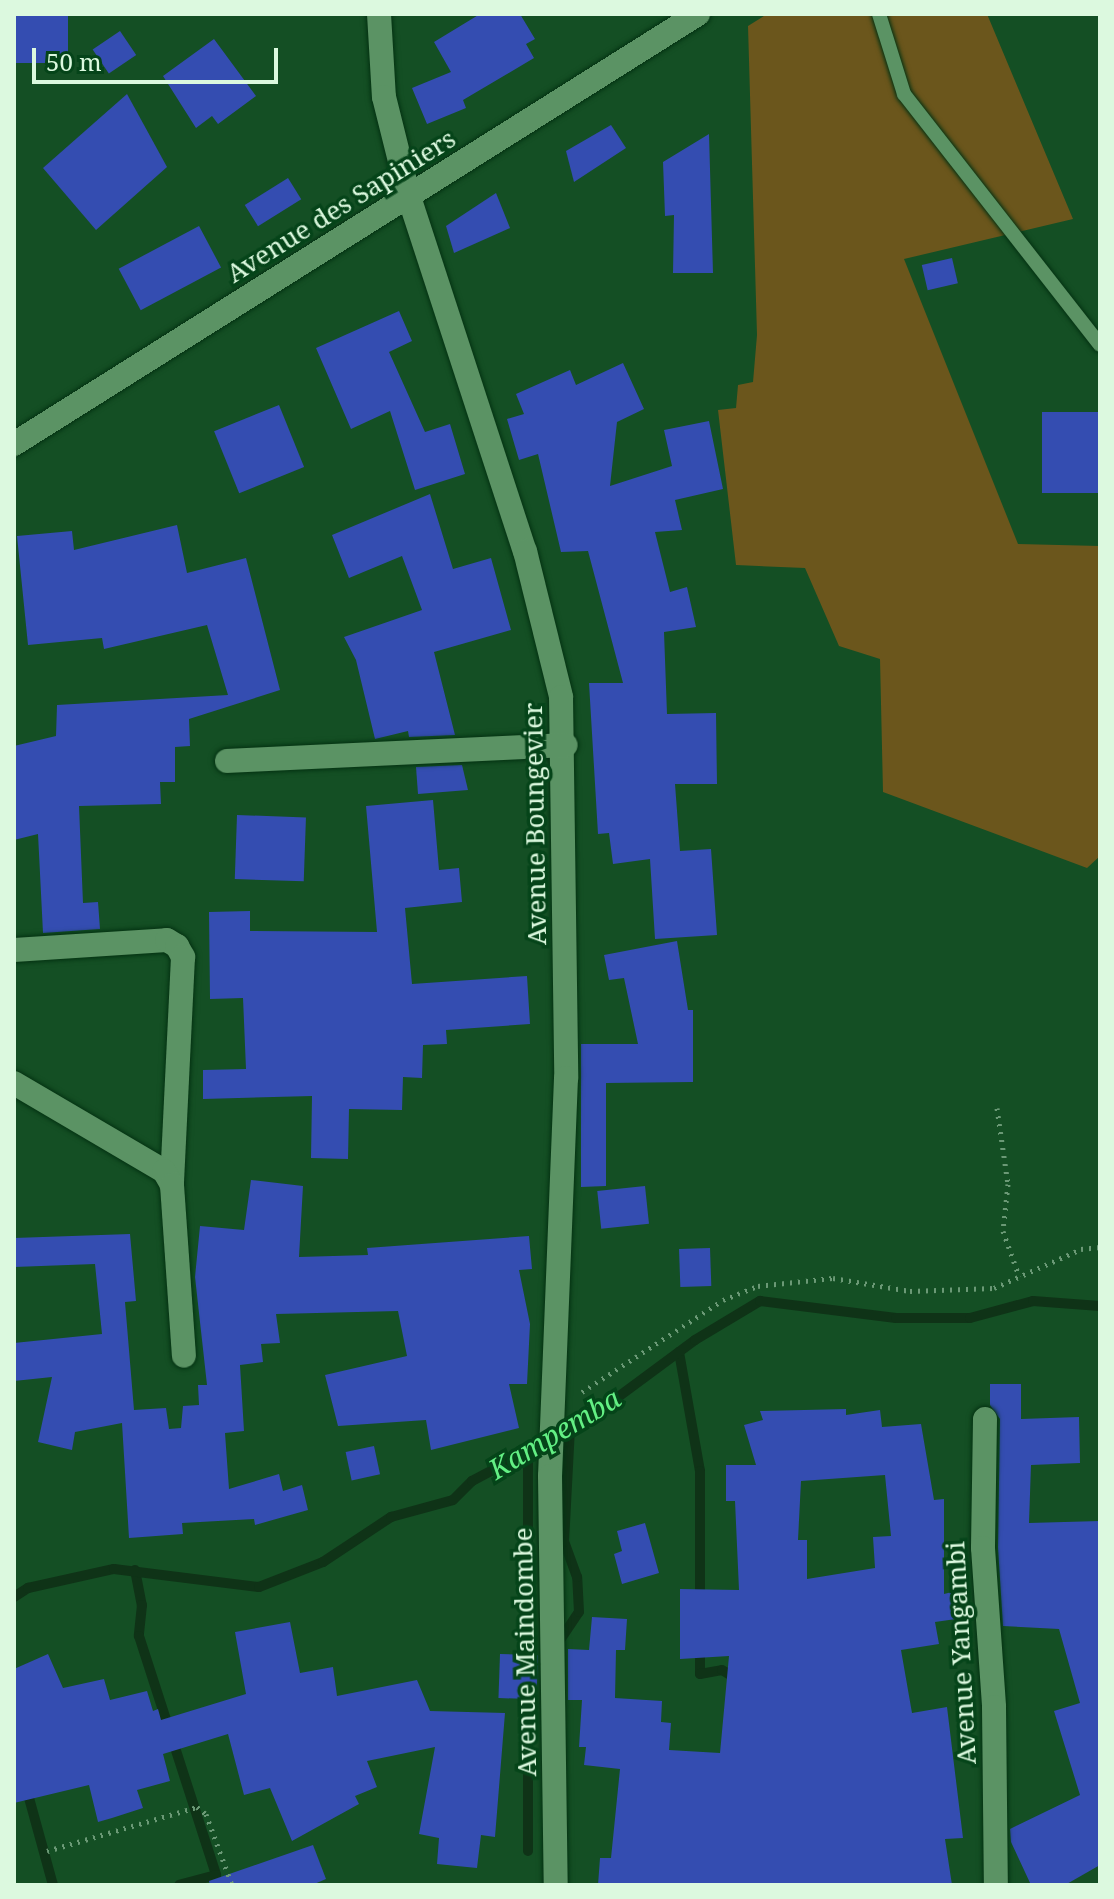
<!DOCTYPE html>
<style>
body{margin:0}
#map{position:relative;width:1114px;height:1899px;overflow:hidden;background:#144f24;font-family:"Noto Serif",serif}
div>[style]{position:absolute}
.green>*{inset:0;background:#6b561c}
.stream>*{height:10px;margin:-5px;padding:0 5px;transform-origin:5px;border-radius:5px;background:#0f3317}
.building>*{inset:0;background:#344db1;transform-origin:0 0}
.path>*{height:5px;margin-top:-2.5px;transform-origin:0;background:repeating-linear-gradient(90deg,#6b9976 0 2px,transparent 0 8px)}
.roads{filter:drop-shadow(0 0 2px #043212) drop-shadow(0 0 2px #043212)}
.lane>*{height:14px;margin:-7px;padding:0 7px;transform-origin:7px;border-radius:7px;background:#5b9364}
.street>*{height:24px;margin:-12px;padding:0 12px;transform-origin:12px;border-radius:12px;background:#5b9364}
span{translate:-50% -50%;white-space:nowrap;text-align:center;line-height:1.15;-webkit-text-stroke:7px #054419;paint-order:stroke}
.street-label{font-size:26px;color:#dcf9df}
.water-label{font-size:28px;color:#63f084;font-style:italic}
.frame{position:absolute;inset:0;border:16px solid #dcf9df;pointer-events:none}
.scale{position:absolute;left:32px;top:48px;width:246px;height:36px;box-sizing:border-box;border:4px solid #dcf9df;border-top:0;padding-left:10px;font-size:24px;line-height:28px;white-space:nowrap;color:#dcf9df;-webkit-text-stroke:6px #054419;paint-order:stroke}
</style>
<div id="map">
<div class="green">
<i style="clip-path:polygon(767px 14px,987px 14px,1073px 219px,904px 259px,1018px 544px,1100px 546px,1100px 856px,1087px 868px,883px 792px,880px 659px,839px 646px,805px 568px,736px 565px,718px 410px,736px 408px,738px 385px,753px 382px,757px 335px,748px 26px)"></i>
</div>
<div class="stream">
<i style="left:679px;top:1352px;width:121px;rotate:80deg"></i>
<i style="left:700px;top:1471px;width:131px;rotate:90deg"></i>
<i style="left:135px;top:1570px;width:36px;rotate:79deg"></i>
<i style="left:142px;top:1605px;width:31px;rotate:96deg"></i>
<i style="left:139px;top:1636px;width:251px;rotate:72.1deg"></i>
<i style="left:216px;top:1875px;width:38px;rotate:165deg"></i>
<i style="left:14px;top:1597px;width:17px;rotate:-33deg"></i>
<i style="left:28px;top:1588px;width:88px;rotate:-12.5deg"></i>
<i style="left:114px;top:1569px;width:146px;rotate:7.1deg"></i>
<i style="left:259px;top:1587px;width:69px;rotate:-21.3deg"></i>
<i style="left:323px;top:1562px;width:82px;rotate:-33.5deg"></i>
<i style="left:391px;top:1517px;width:64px;rotate:-15.3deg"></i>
<i style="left:453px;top:1500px;width:27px;rotate:-45deg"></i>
<i style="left:472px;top:1481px;width:130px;rotate:-27.9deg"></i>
<i style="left:587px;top:1420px;width:134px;rotate:-36.5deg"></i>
<i style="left:695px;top:1340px;width:76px;rotate:-31deg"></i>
<i style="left:760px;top:1301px;width:137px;rotate:7.1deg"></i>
<i style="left:896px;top:1318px;width:74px"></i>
<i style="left:970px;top:1318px;width:65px;rotate:-15.1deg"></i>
<i style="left:1033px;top:1301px;width:67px;rotate:4.3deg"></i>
<i style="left:558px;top:1643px;width:37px;rotate:-56deg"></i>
<i style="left:579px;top:1612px;width:35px;rotate:-93deg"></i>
<i style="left:577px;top:1577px;width:37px;rotate:-110deg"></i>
<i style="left:564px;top:1542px;width:113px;rotate:-87deg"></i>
<i style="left:700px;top:1646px;width:28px;rotate:90deg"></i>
<i style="left:700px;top:1674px;width:22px;rotate:-10deg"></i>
<i style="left:722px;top:1670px;width:17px;rotate:31deg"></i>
<i style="left:528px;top:1665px;width:214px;rotate:-90deg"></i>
<i style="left:26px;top:1787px;width:102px;rotate:74.6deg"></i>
<i style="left:528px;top:1851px;width:166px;rotate:-90deg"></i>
</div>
<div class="building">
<i style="left:14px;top:14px;width:54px;height:49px"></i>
<i style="clip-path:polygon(480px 14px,520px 14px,535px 39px,526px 44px,534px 58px,463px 100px,466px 108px,427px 124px,412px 88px,451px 72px,434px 42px)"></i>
<i style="left:120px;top:31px;width:29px;height:33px;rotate:56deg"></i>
<i style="clip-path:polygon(214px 39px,256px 96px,218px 124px,212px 116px,196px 128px,163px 76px)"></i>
<i style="clip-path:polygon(127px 94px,167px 167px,96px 230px,43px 168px)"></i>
<i style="clip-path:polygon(611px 125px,626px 148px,574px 182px,566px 151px)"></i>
<i style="clip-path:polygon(709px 134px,713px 273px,673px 273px,674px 215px,665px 216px,663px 162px)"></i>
<i style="left:288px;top:178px;width:25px;height:51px;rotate:58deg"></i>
<i style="clip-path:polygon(496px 193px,510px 228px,454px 253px,446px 226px)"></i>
<i style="left:199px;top:226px;width:47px;height:91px;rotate:62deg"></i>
<i style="left:952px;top:258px;width:26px;height:31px;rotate:77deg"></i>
<i style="clip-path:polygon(399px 311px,412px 341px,389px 352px,425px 432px,450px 424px,465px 474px,415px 490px,390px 411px,351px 429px,316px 348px)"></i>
<i style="clip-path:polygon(623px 363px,644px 409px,617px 422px,610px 486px,672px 466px,664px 430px,709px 421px,723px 489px,675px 500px,682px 530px,655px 532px,670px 592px,687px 587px,696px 627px,664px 632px,667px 714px,716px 713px,717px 784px,675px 784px,680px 851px,711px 849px,717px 935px,655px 939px,650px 859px,613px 864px,609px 833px,598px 834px,589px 683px,623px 683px,588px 551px,561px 552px,538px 454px,519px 460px,507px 419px,524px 414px,516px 394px,570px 370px,576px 385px)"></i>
<i style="left:279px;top:405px;width:67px;height:70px;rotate:68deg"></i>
<i style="left:1100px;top:412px;width:81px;height:58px;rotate:90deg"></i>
<i style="clip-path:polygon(430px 494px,453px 569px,491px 558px,511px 630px,434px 652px,455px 735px,409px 737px,408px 731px,375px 739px,356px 660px,344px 637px,422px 610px,402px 556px,349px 578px,332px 535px)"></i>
<i style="clip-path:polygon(177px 525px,187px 573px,246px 558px,280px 690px,189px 719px,190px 746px,175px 747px,175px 782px,160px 782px,161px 804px,79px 806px,83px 903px,98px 902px,100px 929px,43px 933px,38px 834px,14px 840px,14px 746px,56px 736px,57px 705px,228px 695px,207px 625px,104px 649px,102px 638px,28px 645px,17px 536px,72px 531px,74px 550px)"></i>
<i style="clip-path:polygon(462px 765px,468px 790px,418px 794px,416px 767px)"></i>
<i style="clip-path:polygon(433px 800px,439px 870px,459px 868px,462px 902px,405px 908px,412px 984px,527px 976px,530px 1024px,446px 1030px,447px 1044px,423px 1045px,422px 1078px,403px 1077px,402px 1110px,349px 1109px,348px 1159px,311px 1158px,312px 1096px,203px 1099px,203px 1070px,246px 1069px,243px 998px,210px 999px,209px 912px,250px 911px,250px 931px,377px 932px,366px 806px)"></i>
<i style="left:237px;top:815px;width:69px;height:64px;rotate:2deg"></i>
<i style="clip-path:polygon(677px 941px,688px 1010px,693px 1010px,693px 1082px,606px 1083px,606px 1186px,581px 1187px,581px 1044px,638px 1044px,624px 978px,609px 980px,604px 955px)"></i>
<i style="clip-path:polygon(251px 1180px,303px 1186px,299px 1257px,368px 1255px,367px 1248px,529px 1236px,532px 1269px,519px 1270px,530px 1324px,527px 1384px,509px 1384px,519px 1428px,431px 1450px,426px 1420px,338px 1426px,325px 1375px,407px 1356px,398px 1311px,276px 1314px,280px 1343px,261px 1344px,263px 1362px,240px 1365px,244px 1431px,225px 1433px,229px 1489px,279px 1474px,283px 1491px,302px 1485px,308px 1510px,255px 1525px,254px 1519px,182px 1523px,183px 1534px,129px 1538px,122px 1423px,75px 1432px,72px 1450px,38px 1442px,52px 1377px,14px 1381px,14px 1343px,102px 1334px,95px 1264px,14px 1267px,14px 1238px,130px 1234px,136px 1301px,125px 1302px,134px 1410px,166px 1408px,169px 1429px,181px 1428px,183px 1406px,199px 1405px,198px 1385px,207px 1385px,195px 1277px,200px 1226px,244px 1230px)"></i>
<i style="left:645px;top:1186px;width:38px;height:48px;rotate:84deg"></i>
<i style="left:710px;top:1248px;width:38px;height:31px;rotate:88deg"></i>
<i style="clip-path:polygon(990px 1384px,1021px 1384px,1021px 1419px,1079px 1417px,1080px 1463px,1031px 1465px,1029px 1523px,1100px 1521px,1100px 1865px,1065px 1885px,1031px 1885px,1011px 1842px,1010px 1829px,1080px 1795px,1054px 1711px,1080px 1703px,1059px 1629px,1003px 1626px,998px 1548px,1000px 1419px,990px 1405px)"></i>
<i style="clip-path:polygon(evenodd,846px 1409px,846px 1415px,880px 1410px,882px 1427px,921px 1424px,934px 1500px,944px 1499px,944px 1594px,952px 1592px,956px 1619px,935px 1622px,939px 1644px,901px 1650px,912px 1713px,947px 1707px,963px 1838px,945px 1839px,952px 1885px,598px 1885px,600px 1858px,611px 1858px,620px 1769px,584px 1765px,586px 1747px,579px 1747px,582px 1700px,568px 1700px,568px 1649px,589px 1650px,592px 1617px,627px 1619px,625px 1650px,616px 1650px,615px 1698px,662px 1701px,661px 1722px,671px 1723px,669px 1750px,720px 1753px,729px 1656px,680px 1659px,680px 1589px,739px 1590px,735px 1501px,726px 1501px,726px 1465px,756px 1465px,744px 1425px,763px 1420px,760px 1411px,846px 1409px,885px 1475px,891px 1536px,873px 1537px,875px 1568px,807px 1579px,807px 1540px,798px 1540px,801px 1481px,885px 1475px)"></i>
<i style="left:374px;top:1446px;width:29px;height:29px;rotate:78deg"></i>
<i style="clip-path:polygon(645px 1523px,659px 1573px,622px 1584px,614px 1554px,622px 1551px,617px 1531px)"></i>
<i style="clip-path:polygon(290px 1622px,300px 1673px,333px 1667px,337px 1696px,417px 1680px,430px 1711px,505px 1713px,495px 1837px,481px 1835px,477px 1868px,437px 1864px,439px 1838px,419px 1834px,435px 1747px,367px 1761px,377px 1787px,355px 1796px,359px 1804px,292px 1841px,270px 1788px,244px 1795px,228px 1734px,163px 1754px,170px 1781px,137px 1790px,143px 1808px,112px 1818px,98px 1822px,89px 1785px,14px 1803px,14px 1669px,48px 1654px,63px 1688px,104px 1679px,110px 1700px,147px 1691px,153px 1711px,158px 1709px,161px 1720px,246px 1694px,235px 1632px)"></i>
<i style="left:500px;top:1654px;width:38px;height:44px;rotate:2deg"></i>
<i style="clip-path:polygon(313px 1845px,326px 1879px,312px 1885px,210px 1885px,209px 1881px)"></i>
</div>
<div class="path">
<i style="left:997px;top:1108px;width:77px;rotate:81.8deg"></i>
<i style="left:1008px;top:1184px;width:47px;rotate:96.1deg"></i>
<i style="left:1003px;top:1231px;width:48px;rotate:70.4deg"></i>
<i style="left:582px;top:1392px;width:168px;rotate:-33.1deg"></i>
<i style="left:723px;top:1300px;width:38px;rotate:-22deg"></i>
<i style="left:758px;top:1286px;width:75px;rotate:-6.1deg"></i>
<i style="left:833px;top:1278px;width:78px;rotate:9.6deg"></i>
<i style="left:910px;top:1291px;width:84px;rotate:-2deg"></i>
<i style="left:994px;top:1288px;width:95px;rotate:-24.1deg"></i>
<i style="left:1081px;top:1249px;width:19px;rotate:-6deg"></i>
<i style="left:47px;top:1851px;width:156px;rotate:-16.3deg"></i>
<i style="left:197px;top:1807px;width:11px;rotate:38deg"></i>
<i style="left:206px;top:1814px;width:76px;rotate:69.9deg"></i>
</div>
<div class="roads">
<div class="lane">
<i style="left:879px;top:14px;width:84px;rotate:72.6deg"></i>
<i style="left:904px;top:94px;width:318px;rotate:52deg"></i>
</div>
<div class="street">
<i style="left:379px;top:14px;width:83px;rotate:86.6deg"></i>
<i style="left:384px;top:97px;width:103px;rotate:76deg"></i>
<i style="left:409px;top:197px;width:373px;rotate:71.9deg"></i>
<i style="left:525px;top:551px;width:150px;rotate:76.1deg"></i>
<i style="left:561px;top:697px;width:381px;rotate:89.2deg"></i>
<i style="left:566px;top:1078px;width:398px;rotate:92.3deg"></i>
<i style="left:550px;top:1476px;width:409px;rotate:89.2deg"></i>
<i style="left:14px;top:444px;width:808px;rotate:-32.16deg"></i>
<i style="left:227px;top:761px;width:339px;rotate:-2.7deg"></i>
<i style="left:14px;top:950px;width:153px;rotate:-3.7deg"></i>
<i style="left:167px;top:940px;width:12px;rotate:31deg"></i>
<i style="left:177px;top:946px;width:13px;rotate:61deg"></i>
<i style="left:183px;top:957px;width:228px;rotate:92.8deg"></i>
<i style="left:14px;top:1083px;width:174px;rotate:30.4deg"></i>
<i style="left:164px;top:1171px;width:16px;rotate:60deg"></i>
<i style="left:172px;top:1185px;width:171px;rotate:86deg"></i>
<i style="left:985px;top:1419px;width:129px;rotate:90.9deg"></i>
<i style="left:983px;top:1548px;width:159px;rotate:86deg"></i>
<i style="left:994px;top:1707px;width:178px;rotate:89.4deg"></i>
</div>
</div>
<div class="street-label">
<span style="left:341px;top:206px;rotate:-32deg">Avenue des Sapiniers</span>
<span style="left:535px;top:824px;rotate:-91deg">Avenue Boungevier</span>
<span style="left:525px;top:1652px;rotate:-91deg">Avenue Maindombe</span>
<span style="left:961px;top:1653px;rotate:-93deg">Avenue Yangambi</span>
</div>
<div class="water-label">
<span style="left:554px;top:1433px;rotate:-31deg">Kampemba</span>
</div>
<div class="frame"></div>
<div class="scale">50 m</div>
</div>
